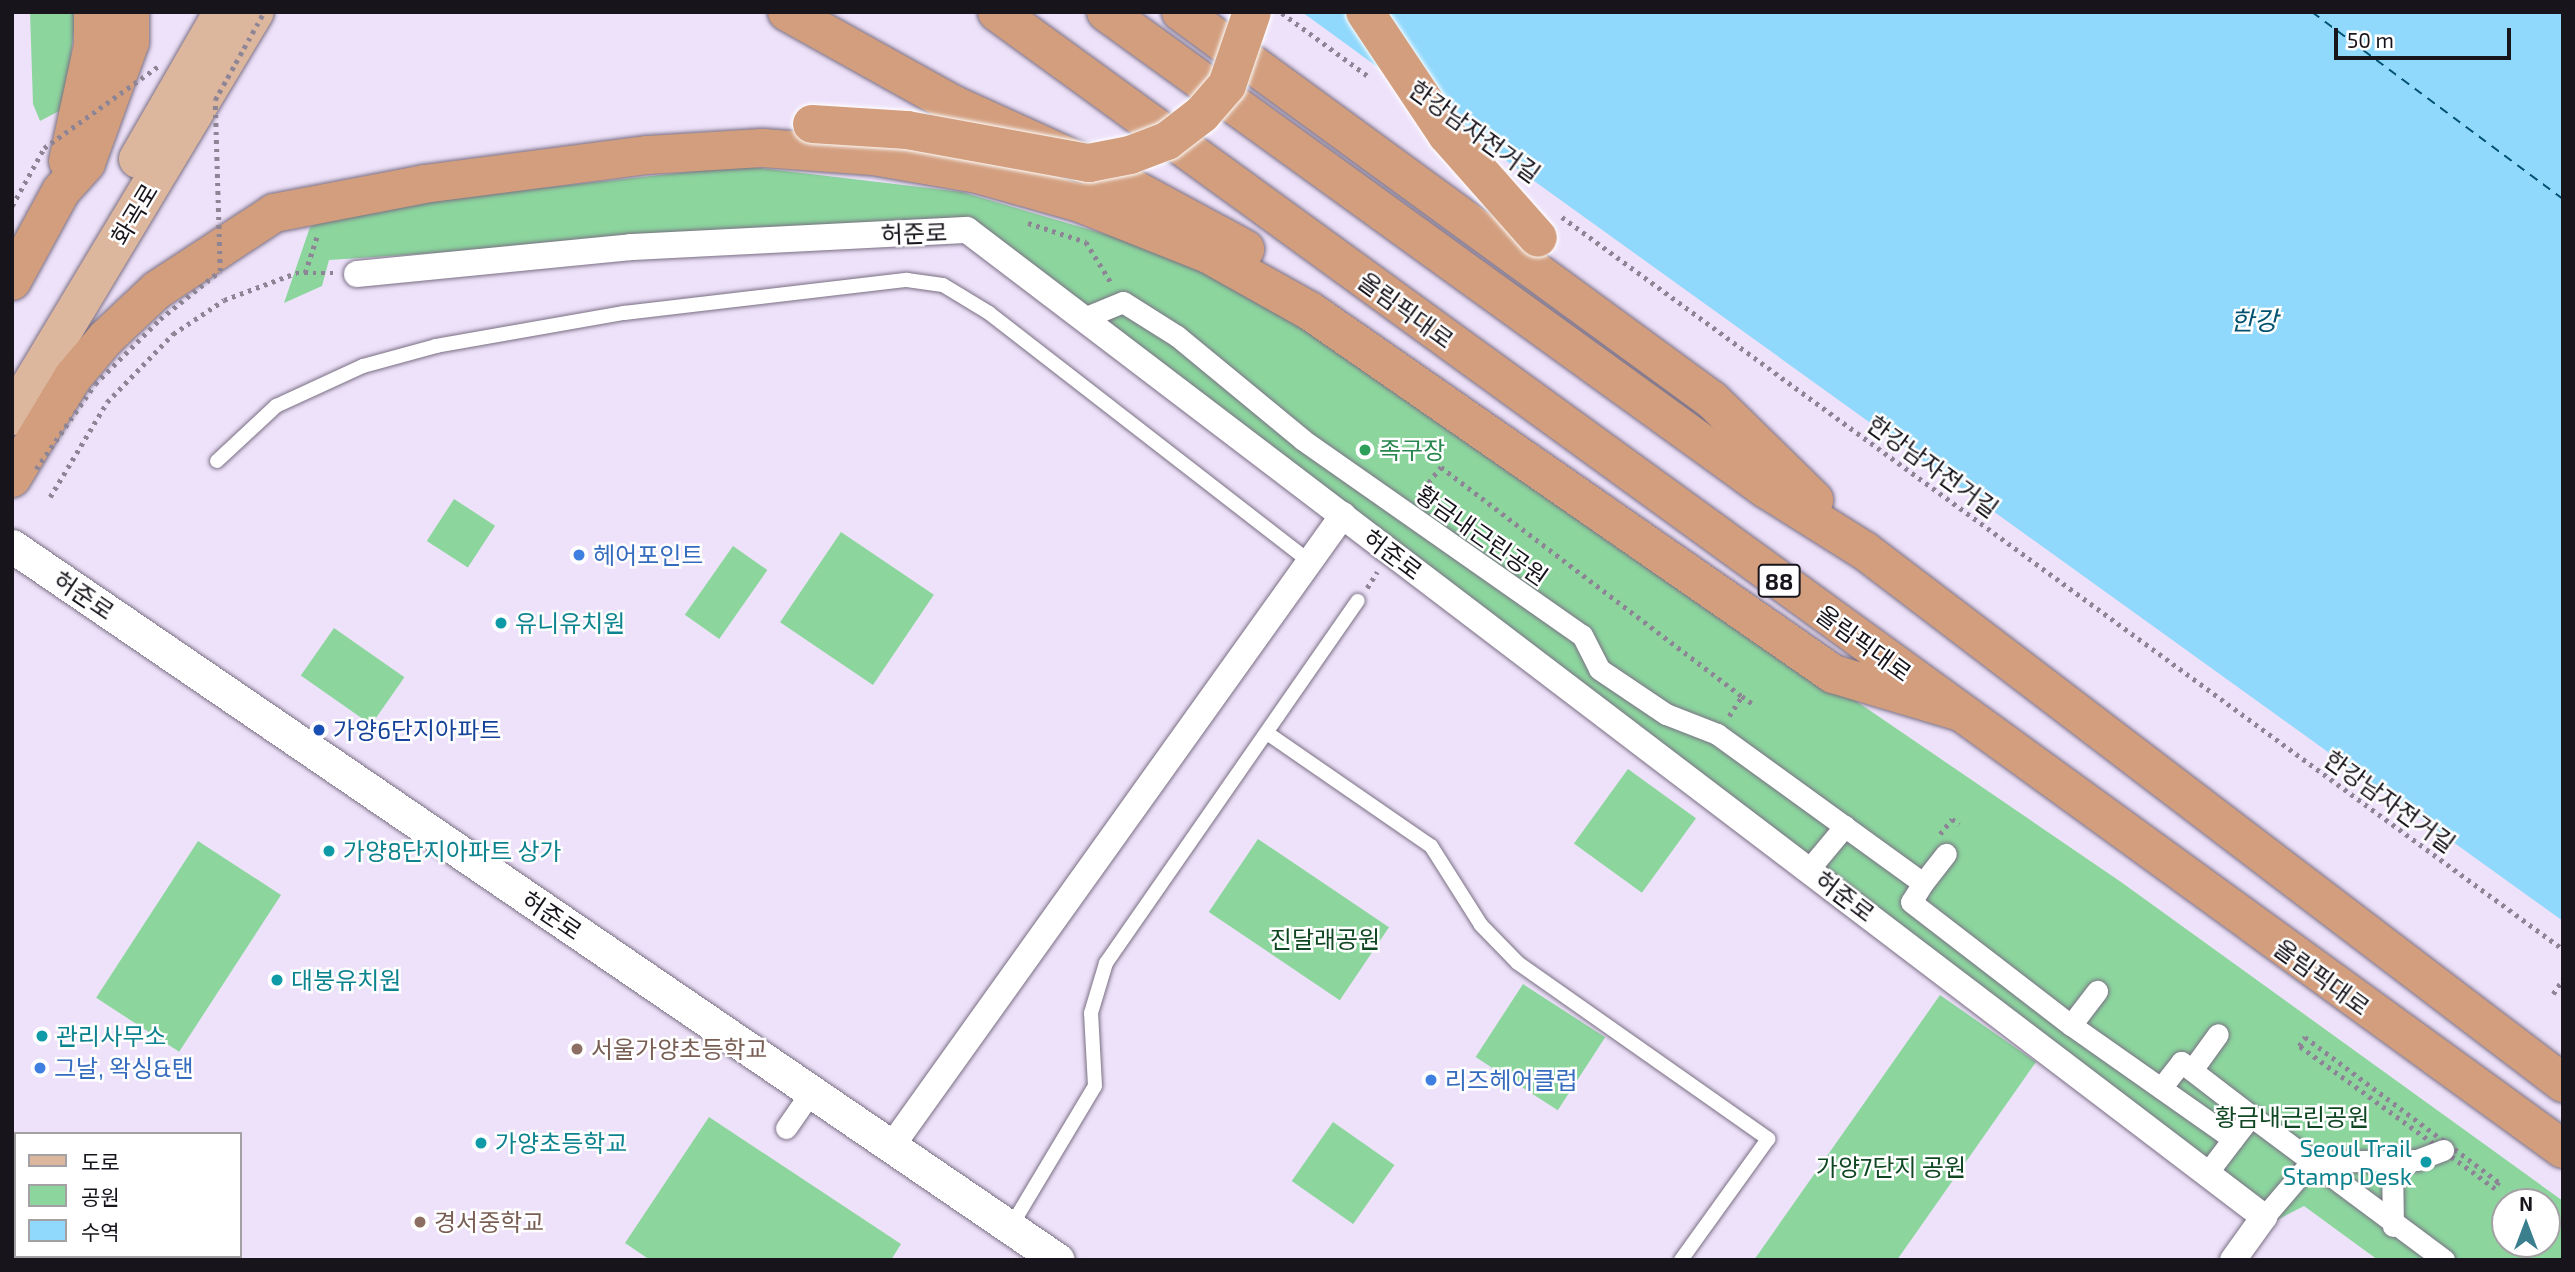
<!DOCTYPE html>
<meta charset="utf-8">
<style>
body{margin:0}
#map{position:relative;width:2575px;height:1272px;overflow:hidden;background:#eee2fa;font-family:"Exo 2","Noto Sans KR",sans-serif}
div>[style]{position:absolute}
.green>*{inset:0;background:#8cd69e;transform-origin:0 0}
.water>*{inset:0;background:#90d8fc}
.ferry>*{height:2px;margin-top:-1px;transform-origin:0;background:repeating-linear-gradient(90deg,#00526f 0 9px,transparent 0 16px)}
.path>*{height:4.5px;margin-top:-2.25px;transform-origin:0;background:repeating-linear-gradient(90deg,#8d8596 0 3.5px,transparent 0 8.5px)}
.roads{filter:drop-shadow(0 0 2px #796f83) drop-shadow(0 0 2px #796f83)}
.service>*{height:14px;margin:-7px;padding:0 7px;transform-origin:7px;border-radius:7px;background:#fff}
.pedestrian>*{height:21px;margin:-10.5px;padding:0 10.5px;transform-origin:10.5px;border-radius:10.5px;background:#fff}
.minor>*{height:26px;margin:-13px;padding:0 13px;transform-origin:13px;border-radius:13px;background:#fff}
.tertiary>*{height:33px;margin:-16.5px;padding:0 16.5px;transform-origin:16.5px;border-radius:16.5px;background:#fff}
.primary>*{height:38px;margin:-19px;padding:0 19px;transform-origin:19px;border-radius:19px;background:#ddb69e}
.trunk>*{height:38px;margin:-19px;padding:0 19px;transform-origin:19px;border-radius:19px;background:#d29e7e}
.path-bridge>*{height:4.5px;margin-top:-2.25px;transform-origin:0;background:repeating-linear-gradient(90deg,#8d8596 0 3.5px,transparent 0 8.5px)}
.bridges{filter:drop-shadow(0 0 2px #fff) drop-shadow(0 0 2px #fff)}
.trunk-bridge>*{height:38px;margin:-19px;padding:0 19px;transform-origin:19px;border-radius:19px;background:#d29e7e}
.dots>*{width:19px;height:19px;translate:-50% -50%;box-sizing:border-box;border:4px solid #fff;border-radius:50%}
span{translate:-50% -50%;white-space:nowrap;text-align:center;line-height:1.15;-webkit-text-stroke:5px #fff;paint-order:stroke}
.shield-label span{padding:2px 5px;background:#fff;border:2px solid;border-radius:5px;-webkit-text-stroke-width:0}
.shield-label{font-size:23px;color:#18141c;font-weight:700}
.street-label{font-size:24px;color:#18141c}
.leisure-label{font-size:24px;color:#27864d}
.left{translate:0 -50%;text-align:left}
.shop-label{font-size:24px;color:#366cbe}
.culture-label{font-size:24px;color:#0d838f}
.right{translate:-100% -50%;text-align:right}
.transit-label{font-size:24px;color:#164399}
.park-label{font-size:24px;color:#104723}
.education-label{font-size:24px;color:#785e54}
.water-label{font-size:26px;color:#00526f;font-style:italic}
.frame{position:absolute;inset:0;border:14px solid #18141c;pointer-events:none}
.legend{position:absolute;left:14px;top:1132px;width:228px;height:126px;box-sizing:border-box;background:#fff;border:2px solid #a3a1a4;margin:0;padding:9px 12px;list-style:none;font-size:21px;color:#18141c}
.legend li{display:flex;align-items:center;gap:14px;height:35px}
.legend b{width:35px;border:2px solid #a3a1a4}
.north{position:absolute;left:2491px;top:1188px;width:70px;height:70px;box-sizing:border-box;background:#fff;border:2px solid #a3a1a4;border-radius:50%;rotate:0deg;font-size:19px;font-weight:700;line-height:28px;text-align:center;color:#18141c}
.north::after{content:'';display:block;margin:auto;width:24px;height:32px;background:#3b7f8f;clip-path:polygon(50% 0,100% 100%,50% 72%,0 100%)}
.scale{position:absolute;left:2334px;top:28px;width:177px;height:32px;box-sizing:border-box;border:4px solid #18141c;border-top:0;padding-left:9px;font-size:21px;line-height:24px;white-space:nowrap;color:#18141c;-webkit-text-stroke:5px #fff;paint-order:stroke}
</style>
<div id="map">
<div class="green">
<i style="clip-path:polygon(30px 12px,76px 12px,65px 108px,40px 121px,33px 104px)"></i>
<i style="clip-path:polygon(evenodd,744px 166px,962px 192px,1159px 250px,1278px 306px,2121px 882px,2563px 1201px,2563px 1260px,2378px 1260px,2304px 1206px,2279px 1219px,963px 218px,329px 260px,322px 286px,284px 303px,310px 227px,357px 208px,744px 166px,2505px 1202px,2547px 1202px,2547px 1244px,2505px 1244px,2505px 1202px)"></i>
<i style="left:454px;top:499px;width:49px;height:50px;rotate:33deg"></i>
<i style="left:841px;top:532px;width:112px;height:109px;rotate:34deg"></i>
<i style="left:733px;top:546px;width:42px;height:84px;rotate:35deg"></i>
<i style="left:334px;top:628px;width:86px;height:58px;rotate:35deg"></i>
<i style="left:1628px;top:769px;width:84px;height:92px;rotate:36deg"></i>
<i style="left:1258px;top:839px;width:158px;height:88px;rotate:34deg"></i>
<i style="left:198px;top:841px;width:99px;height:187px;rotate:33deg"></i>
<i style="left:1523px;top:984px;width:98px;height:87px;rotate:33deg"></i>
<i style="clip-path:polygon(1940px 995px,2036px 1062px,1897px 1260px,1754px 1260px)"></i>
<i style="clip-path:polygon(709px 1117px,901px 1244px,891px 1260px,650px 1260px,625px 1243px)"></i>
<i style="left:1333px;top:1122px;width:75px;height:72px;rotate:35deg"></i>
</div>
<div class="water">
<i style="clip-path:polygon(1302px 12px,2563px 12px,2563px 921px,1530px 178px)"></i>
</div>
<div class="ferry">
<i style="left:2312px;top:12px;width:313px;rotate:36.7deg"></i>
</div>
<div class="path">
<i style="left:1282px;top:13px;width:107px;rotate:36.2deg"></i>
<i style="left:1562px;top:217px;width:1240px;rotate:36.18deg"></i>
<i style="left:1028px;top:223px;width:61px;rotate:18.1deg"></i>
<i style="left:1086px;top:242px;width:49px;rotate:58.2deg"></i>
<i style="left:305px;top:273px;width:40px;rotate:-72deg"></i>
<i style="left:1418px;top:496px;width:37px;rotate:-52deg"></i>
<i style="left:1441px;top:467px;width:378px;rotate:37.3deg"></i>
<i style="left:50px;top:497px;width:111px;rotate:-59deg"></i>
<i style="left:107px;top:402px;width:95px;rotate:-45.9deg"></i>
<i style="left:173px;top:334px;width:61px;rotate:-33.7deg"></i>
<i style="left:224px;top:300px;width:77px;rotate:-20.6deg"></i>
<i style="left:296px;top:273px;width:37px"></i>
<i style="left:1367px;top:588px;width:19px;rotate:-58deg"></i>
<i style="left:1729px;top:716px;width:24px;rotate:-57deg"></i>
<i style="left:1742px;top:696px;width:14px;rotate:36deg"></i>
<i style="left:1940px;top:834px;width:19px;rotate:-51deg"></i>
<i style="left:1952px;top:819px;width:9px;rotate:36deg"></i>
<i style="left:2553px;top:994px;width:18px;rotate:-56deg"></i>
<i style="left:2305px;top:1037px;width:242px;rotate:36.8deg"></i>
<i style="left:2499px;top:1182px;width:8px;rotate:120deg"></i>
<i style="left:2495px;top:1189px;width:243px;rotate:-143.9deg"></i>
<i style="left:2299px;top:1046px;width:11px;rotate:-56deg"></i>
</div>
<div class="roads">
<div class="service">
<i style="left:217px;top:461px;width:81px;rotate:-43deg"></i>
<i style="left:276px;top:406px;width:96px;rotate:-24.7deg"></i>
<i style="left:363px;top:366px;width:76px;rotate:-15.3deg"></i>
<i style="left:436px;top:346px;width:191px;rotate:-10deg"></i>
<i style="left:624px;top:313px;width:285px;rotate:-6.7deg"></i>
<i style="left:907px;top:280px;width:36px;rotate:8deg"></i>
<i style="left:943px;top:285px;width:54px;rotate:31.3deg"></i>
<i style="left:989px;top:313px;width:406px;rotate:37.8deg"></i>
<i style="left:1267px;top:733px;width:199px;rotate:34.6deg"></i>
<i style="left:1431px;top:846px;width:93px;rotate:57.7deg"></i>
<i style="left:1481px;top:925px;width:53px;rotate:45.8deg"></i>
<i style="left:1518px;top:963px;width:306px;rotate:35.1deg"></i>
<i style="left:1768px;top:1139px;width:149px;rotate:125.7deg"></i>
<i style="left:1010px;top:1228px;width:165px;rotate:-59.1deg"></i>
<i style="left:1095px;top:1086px;width:73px;rotate:-93.1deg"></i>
<i style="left:1091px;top:1013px;width:52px;rotate:-73.3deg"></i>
<i style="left:1106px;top:963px;width:441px;rotate:-55.2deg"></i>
</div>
<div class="pedestrian">
<i style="left:1084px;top:318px;width:42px;rotate:-22.3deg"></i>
<i style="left:1123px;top:302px;width:64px;rotate:32.2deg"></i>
<i style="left:1177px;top:336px;width:163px;rotate:39.5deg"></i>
<i style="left:1303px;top:440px;width:340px;rotate:35deg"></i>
<i style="left:1582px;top:635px;width:38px;rotate:63deg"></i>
<i style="left:1599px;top:669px;width:81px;rotate:33.9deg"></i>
<i style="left:1666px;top:714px;width:55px;rotate:21.4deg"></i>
<i style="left:1717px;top:734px;width:254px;rotate:35.9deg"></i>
<i style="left:1923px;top:883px;width:22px;rotate:122deg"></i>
<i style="left:1911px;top:902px;width:202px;rotate:37.6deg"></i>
<i style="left:2071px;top:1025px;width:198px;rotate:35.1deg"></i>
<i style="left:2233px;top:1139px;width:29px;rotate:-52deg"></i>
<i style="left:2251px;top:1116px;width:241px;rotate:36.7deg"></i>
<i style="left:1809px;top:869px;width:56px;rotate:-50.1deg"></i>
<i style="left:1923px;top:883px;width:37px;rotate:-52deg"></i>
<i style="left:2071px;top:1025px;width:43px;rotate:-52.6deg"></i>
<i style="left:2192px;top:1070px;width:44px;rotate:-54.2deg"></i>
<i style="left:2161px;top:1088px;width:33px;rotate:-52deg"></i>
<i style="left:2181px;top:1062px;width:88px;rotate:37.6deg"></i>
<i style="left:786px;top:1128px;width:44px;rotate:-55.2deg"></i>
<i style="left:2392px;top:1158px;width:68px;rotate:89.2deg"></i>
<i style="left:2208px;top:1172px;width:41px;rotate:-52.9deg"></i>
<i style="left:2264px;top:1217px;width:72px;rotate:-49.5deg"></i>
<i style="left:2311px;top:1162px;width:106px;rotate:-1.1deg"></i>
<i style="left:2417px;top:1160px;width:28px;rotate:-21deg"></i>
</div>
<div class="minor">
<i style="left:357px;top:274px;width:275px;rotate:-5.6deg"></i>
<i style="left:631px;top:247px;width:336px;rotate:-2.9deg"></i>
<i style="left:967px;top:230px;width:1630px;rotate:37.27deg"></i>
<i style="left:2264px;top:1217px;width:53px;rotate:125.8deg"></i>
<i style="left:891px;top:1147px;width:777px;rotate:-54.43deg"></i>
</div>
<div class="tertiary">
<i style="left:12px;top:546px;width:1266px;rotate:34.32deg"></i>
</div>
<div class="primary">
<i style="left:138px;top:159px;width:170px;rotate:-60deg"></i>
<i style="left:12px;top:416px;width:471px;rotate:-59deg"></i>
</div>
<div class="trunk">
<i style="left:787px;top:12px;width:191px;rotate:29.1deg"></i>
<i style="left:954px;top:105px;width:169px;rotate:24.4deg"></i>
<i style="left:1108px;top:175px;width:156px;rotate:28.4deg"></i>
<i style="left:997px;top:12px;width:1935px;rotate:35.98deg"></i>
<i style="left:1106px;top:12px;width:814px;rotate:35.86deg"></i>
<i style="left:1766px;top:489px;width:117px;rotate:32.1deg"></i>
<i style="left:1865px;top:551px;width:878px;rotate:37.31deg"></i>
<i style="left:1181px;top:12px;width:658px;rotate:36.16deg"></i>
<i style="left:1712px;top:400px;width:143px;rotate:44.4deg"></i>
<i style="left:68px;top:161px;width:119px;rotate:-77.8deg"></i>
<i style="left:93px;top:45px;width:33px;rotate:-90deg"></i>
<i style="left:12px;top:281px;width:102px;rotate:-61.4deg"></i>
<i style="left:61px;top:191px;width:38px;rotate:-48deg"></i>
<i style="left:86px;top:163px;width:129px;rotate:-70deg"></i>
<i style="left:130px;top:42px;width:30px;rotate:-90deg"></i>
<i style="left:12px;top:478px;width:118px;rotate:-58.9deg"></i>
<i style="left:73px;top:377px;width:51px;rotate:-49.8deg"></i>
<i style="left:106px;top:338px;width:70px;rotate:-43.3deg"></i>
<i style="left:157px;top:290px;width:140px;rotate:-33.3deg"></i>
<i style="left:274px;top:213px;width:153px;rotate:-10.9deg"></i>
<i style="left:424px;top:184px;width:226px;rotate:-7.4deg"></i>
<i style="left:648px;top:155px;width:114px;rotate:-3.5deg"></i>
<i style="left:762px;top:148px;width:111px;rotate:4.1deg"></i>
<i style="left:873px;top:156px;width:106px;rotate:9.8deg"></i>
<i style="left:977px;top:174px;width:107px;rotate:15.7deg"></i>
<i style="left:1080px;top:203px;width:138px;rotate:21.7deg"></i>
<i style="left:1208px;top:254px;width:117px;rotate:29.2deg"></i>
<i style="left:1310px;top:311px;width:637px;rotate:34.76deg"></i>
<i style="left:1833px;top:674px;width:129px;rotate:16.6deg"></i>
</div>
</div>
<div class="path-bridge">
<i style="left:12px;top:206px;width:66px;rotate:-61.1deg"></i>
<i style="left:44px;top:148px;width:143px;rotate:-35.6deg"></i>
<i style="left:36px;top:469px;width:103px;rotate:-55.2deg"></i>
<i style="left:95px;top:384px;width:92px;rotate:-45deg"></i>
<i style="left:160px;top:319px;width:77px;rotate:-38.7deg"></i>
<i style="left:220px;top:271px;width:171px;rotate:-91.7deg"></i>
<i style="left:215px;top:100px;width:101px;rotate:-60.9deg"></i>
</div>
<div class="bridges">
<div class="trunk-bridge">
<i style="left:1365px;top:12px;width:148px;rotate:56.3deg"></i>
<i style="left:1447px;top:135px;width:137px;rotate:48.5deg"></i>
<i style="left:812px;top:124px;width:95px;rotate:3.6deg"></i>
<i style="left:907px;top:130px;width:185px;rotate:10.3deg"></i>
<i style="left:1089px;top:163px;width:42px;rotate:-11deg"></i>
<i style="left:1130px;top:155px;width:40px;rotate:-21deg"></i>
<i style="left:1167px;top:141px;width:44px;rotate:-37.6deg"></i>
<i style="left:1202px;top:114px;width:38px;rotate:-49deg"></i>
<i style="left:1227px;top:85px;width:77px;rotate:-71.1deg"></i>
</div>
</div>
<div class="dots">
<i style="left:1365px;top:450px;background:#2e9e5b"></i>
<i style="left:579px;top:555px;background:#3f7fe0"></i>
<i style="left:501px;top:623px;background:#0f9aa8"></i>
<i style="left:319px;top:730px;background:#1a4fb4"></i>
<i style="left:329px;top:851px;background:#0f9aa8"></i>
<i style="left:277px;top:980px;background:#0f9aa8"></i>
<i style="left:42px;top:1036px;background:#0f9aa8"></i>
<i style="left:577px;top:1049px;background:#8d6e63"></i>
<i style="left:40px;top:1068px;background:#3f7fe0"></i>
<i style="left:1431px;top:1080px;background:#3f7fe0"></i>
<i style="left:481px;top:1143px;background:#0f9aa8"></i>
<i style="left:2426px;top:1162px;background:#0f9aa8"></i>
<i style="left:420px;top:1222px;background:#8d6e63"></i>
</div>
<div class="shield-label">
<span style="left:1779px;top:581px">88</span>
</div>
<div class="street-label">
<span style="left:1475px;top:131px;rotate:36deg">한강남자전거길</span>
<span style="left:134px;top:214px;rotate:-59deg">화곡로</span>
<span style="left:914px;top:233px;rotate:-2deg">허준로</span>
<span style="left:1406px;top:310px;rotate:36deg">올림픽대로</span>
<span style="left:1933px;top:466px;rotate:36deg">한강남자전거길</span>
<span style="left:1482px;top:535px;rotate:35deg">황금내근린공원</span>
<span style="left:1393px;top:554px;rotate:37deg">허준로</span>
<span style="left:84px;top:595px;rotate:34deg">허준로</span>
<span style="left:1864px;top:643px;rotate:36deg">올림픽대로</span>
<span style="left:2390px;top:801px;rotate:36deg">한강남자전거길</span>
<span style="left:1845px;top:896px;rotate:37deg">허준로</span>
<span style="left:552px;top:915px;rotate:34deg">허준로</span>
<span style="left:2322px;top:977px;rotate:36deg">올림픽대로</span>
</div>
<div class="leisure-label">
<span class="left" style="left:1379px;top:450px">족구장</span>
</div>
<div class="shop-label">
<span class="left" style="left:593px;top:555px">헤어포인트</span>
<span class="left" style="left:54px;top:1068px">그날, 왁싱&amp;탠</span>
<span class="left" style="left:1445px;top:1080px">리즈헤어클럽</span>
</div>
<div class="culture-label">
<span class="left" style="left:515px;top:623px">유니유치원</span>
<span class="left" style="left:343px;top:851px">가양8단지아파트 상가</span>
<span class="left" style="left:291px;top:980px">대붕유치원</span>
<span class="left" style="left:56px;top:1036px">관리사무소</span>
<span class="left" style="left:495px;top:1143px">가양초등학교</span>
<span class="right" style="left:2412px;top:1162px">Seoul Trail<br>Stamp Desk</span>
</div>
<div class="transit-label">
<span class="left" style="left:333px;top:730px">가양6단지아파트</span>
</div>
<div class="park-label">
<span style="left:1325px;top:939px">진달래공원</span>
<span style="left:2292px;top:1117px">황금내근린공원</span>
<span style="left:1891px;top:1167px">가양7단지 공원</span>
</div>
<div class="education-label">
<span class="left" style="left:591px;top:1049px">서울가양초등학교</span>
<span class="left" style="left:434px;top:1222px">경서중학교</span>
</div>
<div class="water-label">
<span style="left:2254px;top:320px">한강</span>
</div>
<div class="frame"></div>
<ul class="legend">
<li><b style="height:9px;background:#ddb69e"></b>도로</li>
<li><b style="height:19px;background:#8cd69e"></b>공원</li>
<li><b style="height:19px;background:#90d8fc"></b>수역</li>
</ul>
<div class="north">N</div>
<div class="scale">50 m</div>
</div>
